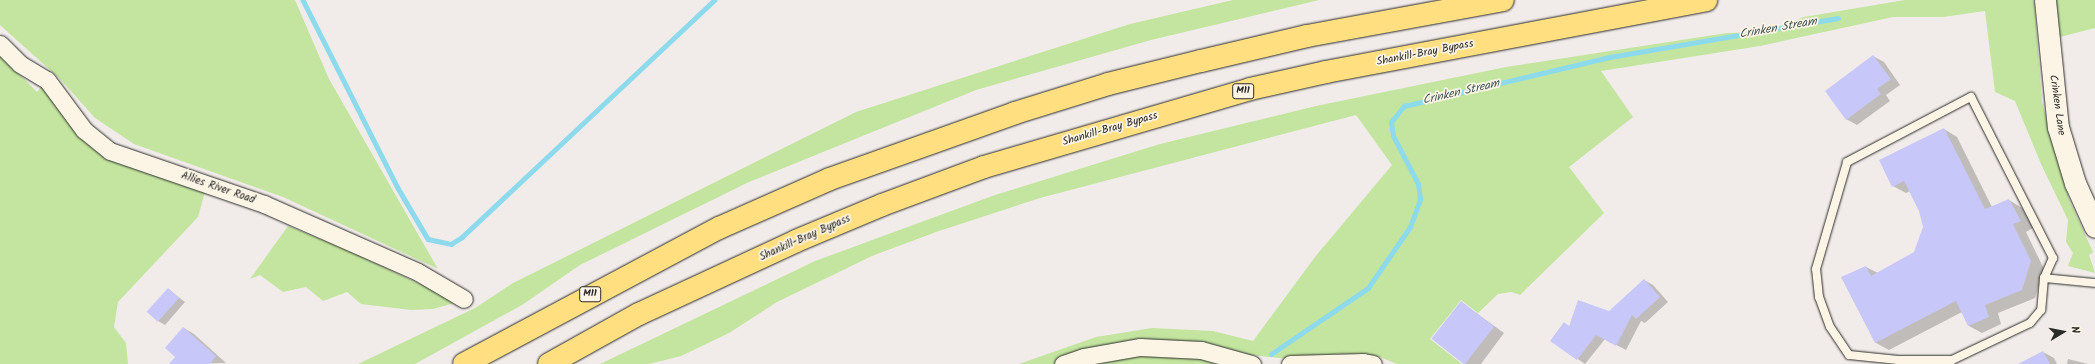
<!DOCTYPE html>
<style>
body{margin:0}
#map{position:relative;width:2095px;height:364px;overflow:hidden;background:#f1ece9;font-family:Kalam,sans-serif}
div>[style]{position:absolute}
.green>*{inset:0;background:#c3e59f}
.shadow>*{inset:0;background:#0003}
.stream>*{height:4.5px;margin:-2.25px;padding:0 2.25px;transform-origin:2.25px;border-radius:2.25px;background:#8ddaed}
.building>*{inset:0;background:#c7c7fa;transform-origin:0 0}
.roads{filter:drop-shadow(0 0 1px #2b2b2b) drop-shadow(0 0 1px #2b2b2b)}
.service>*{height:8px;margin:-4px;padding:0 4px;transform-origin:4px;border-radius:4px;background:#fcf5e5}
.minor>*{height:17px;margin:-8.5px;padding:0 8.5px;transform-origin:8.5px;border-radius:8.5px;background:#fcf5e5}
.tertiary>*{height:21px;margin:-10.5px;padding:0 10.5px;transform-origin:10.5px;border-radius:10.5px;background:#fcf5e5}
.motorway>*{height:22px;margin:-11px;padding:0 11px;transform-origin:11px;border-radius:11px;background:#ffdf80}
span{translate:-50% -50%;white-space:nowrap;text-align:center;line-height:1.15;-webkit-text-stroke:3.5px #fcf5e5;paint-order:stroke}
.shield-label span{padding:1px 3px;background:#fcf5e5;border:1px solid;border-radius:3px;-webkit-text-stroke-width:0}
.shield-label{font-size:10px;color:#2b2b2b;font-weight:700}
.street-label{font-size:11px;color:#2b2b2b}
.water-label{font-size:12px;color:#44575c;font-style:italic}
.north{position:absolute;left:2043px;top:312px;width:40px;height:40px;-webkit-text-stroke:3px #fcf5e5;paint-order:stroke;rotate:80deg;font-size:11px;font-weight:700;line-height:16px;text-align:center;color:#2b2b2b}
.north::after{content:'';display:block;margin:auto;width:14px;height:18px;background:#2b2b2b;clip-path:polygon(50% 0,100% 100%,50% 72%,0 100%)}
</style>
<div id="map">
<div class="green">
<i style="clip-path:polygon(0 0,295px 0,329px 79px,438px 269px,283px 197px,134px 144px,95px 118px,60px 79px,0 25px)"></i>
<i style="clip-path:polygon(1233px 0,1319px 0,1151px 40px,976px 90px,749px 182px,580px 265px,522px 305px,415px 364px,358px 364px,475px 308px,513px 283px,856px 112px,1130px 24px)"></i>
<i style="clip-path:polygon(1905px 0,2034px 0,2042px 102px,2069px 199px,2093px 252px,2089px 255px,2095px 273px,2068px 266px,2073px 253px,2066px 242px,2068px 220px,2041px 164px,2015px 101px,1995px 92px,1985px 11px,1943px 17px,1893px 17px,1760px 46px,1601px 71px,1633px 117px,1569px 167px,1604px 213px,1520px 295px,1511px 292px,1498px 294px,1478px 313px,1461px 300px,1430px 339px,1462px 364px,1397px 364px,1380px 357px,1340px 354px,1289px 359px,1251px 355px,1242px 364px,1019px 364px,1096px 337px,1152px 328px,1213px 331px,1253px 341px,1315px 257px,1392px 165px,1356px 115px,1040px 198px,936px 232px,872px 256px,777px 302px,729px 333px,681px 356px,649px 364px,600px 364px,815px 261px,995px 195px,1160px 144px,1316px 106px,1506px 67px,1727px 33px,1767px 32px,1804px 17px)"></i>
<i style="clip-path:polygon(2054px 0,2095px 0,2095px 28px,2056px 38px)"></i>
<i style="clip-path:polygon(0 55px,37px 92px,47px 80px,84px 130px,207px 184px,198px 217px,118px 302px,114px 327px,126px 343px,128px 364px,0 364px)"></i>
<i style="clip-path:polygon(288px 226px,350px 251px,458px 302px,433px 309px,411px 310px,361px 304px,347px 292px,323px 301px,306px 287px,283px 292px,260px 275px,250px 279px)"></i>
</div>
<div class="shadow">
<i style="clip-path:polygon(1873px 56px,1884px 62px,1900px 85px,1886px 95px,1890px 101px,1857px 125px,1846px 119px)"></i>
<i style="clip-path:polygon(1944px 129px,1957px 137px,1992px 207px,2009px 200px,2022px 208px,2033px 228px,2026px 232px,2044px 269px,2035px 298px,1998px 313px,2001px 324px,1982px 333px,1969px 326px,1962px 312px,1889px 350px,1876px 343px,1842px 278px,1866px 267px,1878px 273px,1915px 253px,1924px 227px,1920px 211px,1910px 191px,1906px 193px,1893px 186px)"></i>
<i style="clip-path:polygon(1644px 280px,1653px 285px,1668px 302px,1645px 323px,1641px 321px,1626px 350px,1605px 339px,1585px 364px,1552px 341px,1570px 327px,1610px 312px)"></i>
<i style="clip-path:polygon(168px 289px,185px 302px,165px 325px,158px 321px)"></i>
<i style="clip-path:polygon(1461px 302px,1504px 333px,1481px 364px,1465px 364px,1433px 339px)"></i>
<i style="clip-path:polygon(184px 328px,194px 334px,226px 363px,178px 364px,176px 357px)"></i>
<i style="clip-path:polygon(2043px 352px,2054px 358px,2057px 364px,2020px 364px)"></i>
<i style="clip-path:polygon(2068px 359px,2088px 364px,2067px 364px)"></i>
</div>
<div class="stream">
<i style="left:303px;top:0;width:211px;rotate:63.2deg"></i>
<i style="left:398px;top:188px;width:59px;rotate:59.5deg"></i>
<i style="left:428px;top:239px;width:24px;rotate:12deg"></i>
<i style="left:451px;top:244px;width:13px;rotate:-32deg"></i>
<i style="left:462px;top:237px;width:346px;rotate:-43.2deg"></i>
<i style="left:1271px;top:354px;width:117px;rotate:-34.2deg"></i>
<i style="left:1368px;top:288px;width:74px;rotate:-55.5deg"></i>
<i style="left:1410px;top:227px;width:30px;rotate:-70deg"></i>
<i style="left:1420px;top:199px;width:15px;rotate:-98deg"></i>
<i style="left:1418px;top:184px;width:54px;rotate:-117.5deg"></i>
<i style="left:1393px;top:136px;width:14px;rotate:-98deg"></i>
<i style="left:1391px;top:122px;width:21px;rotate:-51deg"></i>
<i style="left:1404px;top:106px;width:212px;rotate:-13.4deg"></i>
<i style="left:1610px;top:57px;width:231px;rotate:-9.7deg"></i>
</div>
<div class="building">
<i style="clip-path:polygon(1873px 55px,1891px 79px,1877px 89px,1881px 94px,1846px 120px,1825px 91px)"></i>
<i style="clip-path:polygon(1944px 128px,1985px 209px,2009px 199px,2021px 221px,2013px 224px,2031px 261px,2022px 290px,1985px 305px,1989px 317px,1968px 326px,1956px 301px,1875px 343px,1841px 277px,1866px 266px,1871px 276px,1914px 252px,1923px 227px,1919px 211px,1904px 181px,1892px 187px,1879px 160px)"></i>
<i style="clip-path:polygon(1644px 279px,1660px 297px,1636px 319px,1632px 315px,1616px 346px,1596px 335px,1577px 360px,1550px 341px,1564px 322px,1569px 326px,1578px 300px,1609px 311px)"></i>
<i style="left:168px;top:288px;width:15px;height:32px;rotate:42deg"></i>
<i style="left:1461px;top:301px;width:42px;height:48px;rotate:38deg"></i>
<i style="clip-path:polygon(183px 327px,216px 356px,210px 364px,169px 364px,175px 357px,165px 348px)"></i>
<i style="clip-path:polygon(2043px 351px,2050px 364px,2018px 364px)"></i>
</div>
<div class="roads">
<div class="service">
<i style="left:1971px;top:97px;width:181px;rotate:63deg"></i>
<i style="left:2053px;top:258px;width:22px;rotate:114deg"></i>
<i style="left:2044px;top:278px;width:32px;rotate:95deg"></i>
<i style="left:2041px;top:310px;width:17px;rotate:130deg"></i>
<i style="left:2030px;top:323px;width:86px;rotate:154.6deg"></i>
<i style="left:1952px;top:360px;width:54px;rotate:180deg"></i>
<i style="left:1898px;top:360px;width:49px;rotate:-174.2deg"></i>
<i style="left:1849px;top:355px;width:34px;rotate:-124deg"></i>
<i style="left:1830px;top:327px;width:32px;rotate:-110deg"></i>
<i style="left:1819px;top:297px;width:28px;rotate:-96deg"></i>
<i style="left:1816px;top:269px;width:111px;rotate:-73.8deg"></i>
<i style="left:1847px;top:162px;width:140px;rotate:-27.7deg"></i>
<i style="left:2044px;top:278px;width:51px;rotate:5.6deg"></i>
</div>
<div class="minor">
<i style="left:0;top:44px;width:28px;rotate:45deg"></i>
<i style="left:20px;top:64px;width:31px;rotate:31deg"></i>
<i style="left:47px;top:80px;width:62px;rotate:53.5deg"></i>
<i style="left:84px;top:130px;width:33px;rotate:39deg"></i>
<i style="left:110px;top:151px;width:163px;rotate:19deg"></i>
<i style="left:264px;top:204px;width:168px;rotate:23.8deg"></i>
<i style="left:418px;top:272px;width:53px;rotate:30.4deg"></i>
<i style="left:1063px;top:364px;width:21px;rotate:-19deg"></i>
<i style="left:1083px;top:357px;width:58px;rotate:-10deg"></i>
<i style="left:1140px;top:347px;width:61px;rotate:2.8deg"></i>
<i style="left:1201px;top:350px;width:53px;rotate:15.4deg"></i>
<i style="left:1290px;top:364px;width:73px;rotate:-1.6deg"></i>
<i style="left:1363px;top:362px;width:10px;rotate:11deg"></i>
</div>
<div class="tertiary">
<i style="left:2045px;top:0;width:128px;rotate:84.2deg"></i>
<i style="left:2058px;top:127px;width:59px;rotate:73.1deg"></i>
<i style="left:2075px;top:183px;width:48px;rotate:65.6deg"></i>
</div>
<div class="motorway">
<i style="left:464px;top:364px;width:289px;rotate:-28.1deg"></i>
<i style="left:719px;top:228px;width:121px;rotate:-23.8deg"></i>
<i style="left:830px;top:179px;width:196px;rotate:-19.6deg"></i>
<i style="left:1015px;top:113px;width:97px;rotate:-17.3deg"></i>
<i style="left:1108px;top:84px;width:96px;rotate:-13.9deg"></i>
<i style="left:1201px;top:61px;width:109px;rotate:-13.3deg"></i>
<i style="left:1307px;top:36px;width:199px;rotate:-10.4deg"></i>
<i style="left:549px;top:364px;width:103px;rotate:-29.1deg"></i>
<i style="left:639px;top:314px;width:173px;rotate:-24.9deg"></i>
<i style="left:796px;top:241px;width:93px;rotate:-22.7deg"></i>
<i style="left:882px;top:205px;width:109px;rotate:-20.4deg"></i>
<i style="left:984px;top:167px;width:277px;rotate:-16.3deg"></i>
<i style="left:1250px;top:89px;width:78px;rotate:-12.6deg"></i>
<i style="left:1326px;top:72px;width:387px;rotate:-10.7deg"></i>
</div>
</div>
<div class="shield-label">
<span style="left:1243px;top:91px">M11</span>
<span style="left:590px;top:294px">M11</span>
</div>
<div class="street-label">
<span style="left:1425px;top:53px;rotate:-11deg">Shankill-Bray Bypass</span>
<span style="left:2057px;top:105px;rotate:82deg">Crinken Lane</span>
<span style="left:1110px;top:129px;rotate:-16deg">Shankill-Bray Bypass</span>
<span style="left:218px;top:188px;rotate:19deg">Allies River Road</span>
<span style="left:805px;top:238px;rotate:-24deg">Shankill-Bray Bypass</span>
</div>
<div class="water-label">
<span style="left:1778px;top:28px;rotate:-10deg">Crinken Stream</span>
<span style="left:1461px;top:92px;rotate:-13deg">Crinken Stream</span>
</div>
<div class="north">N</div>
</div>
